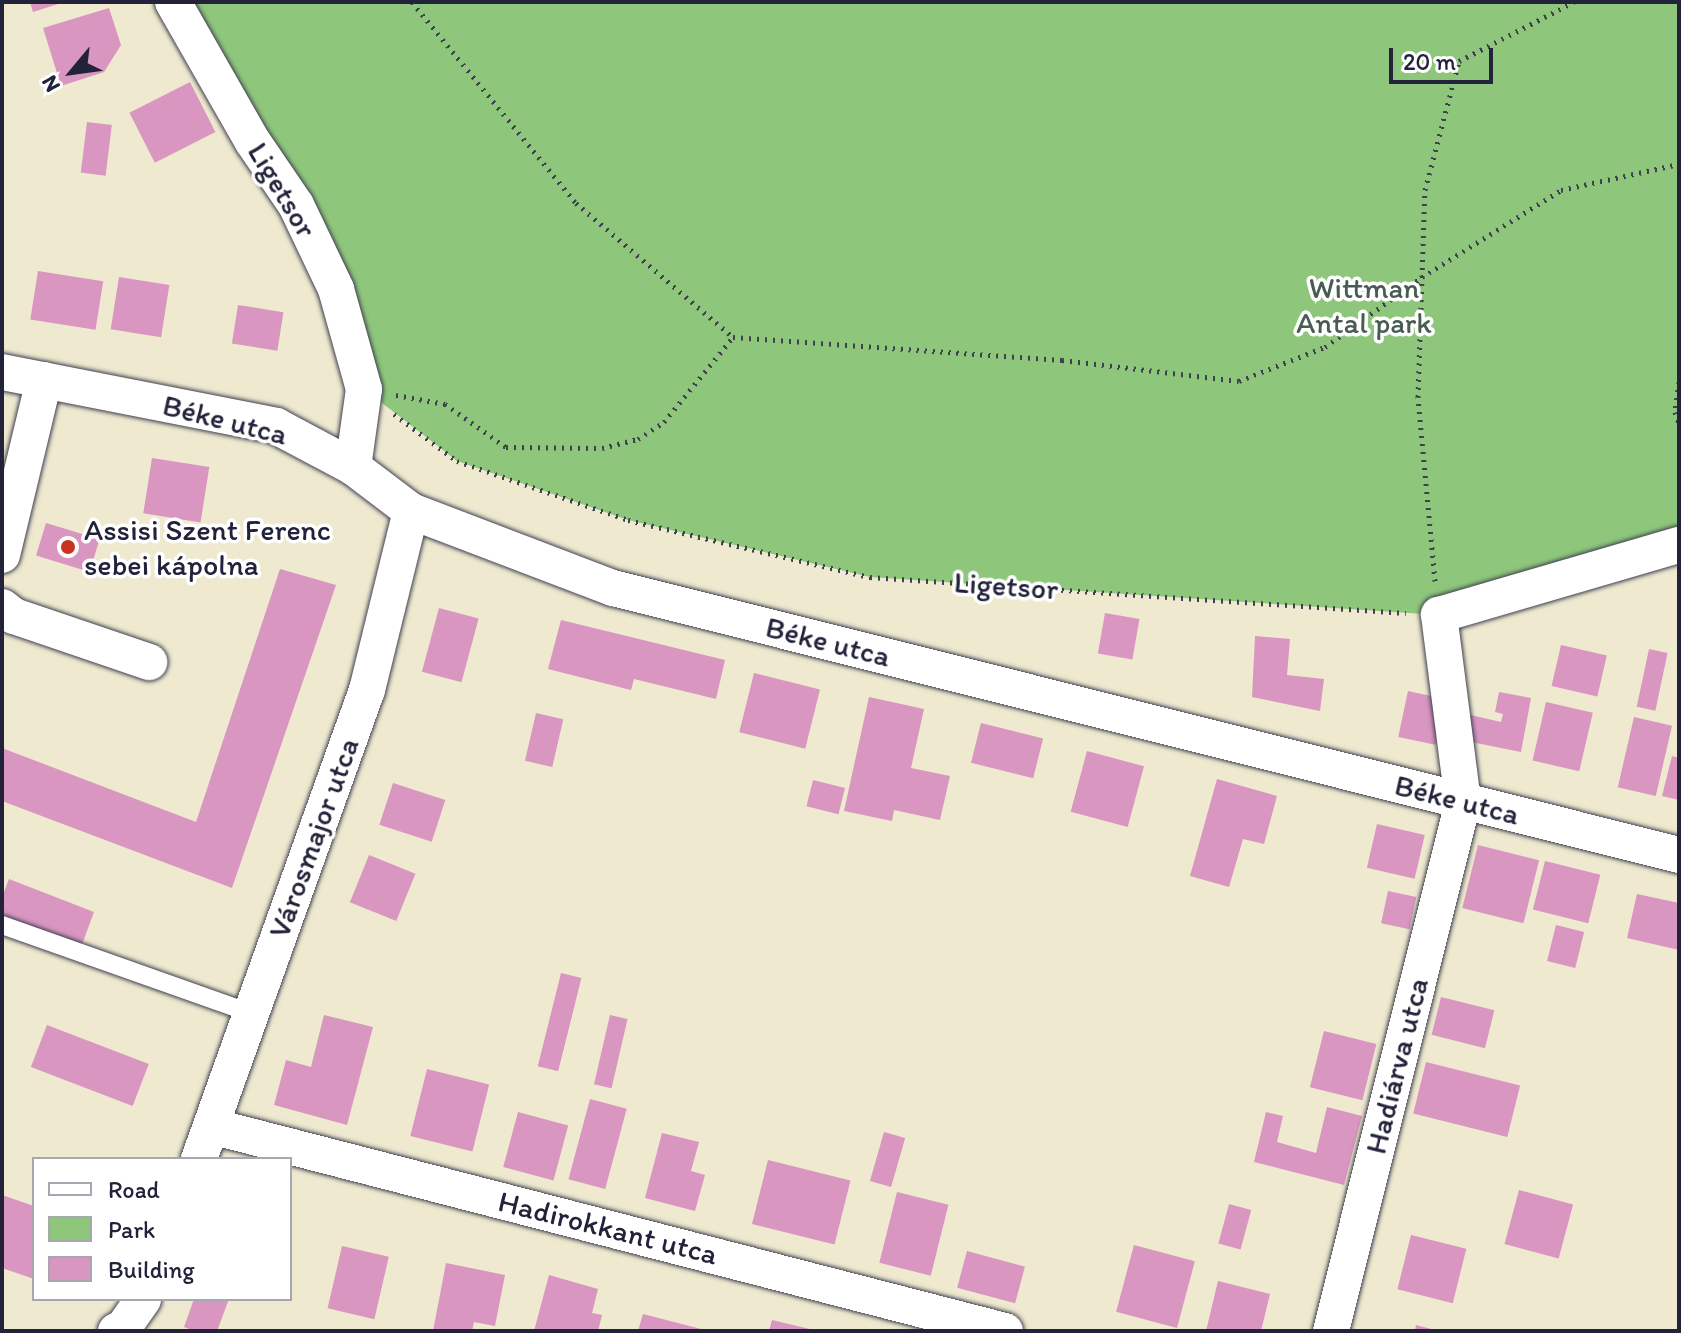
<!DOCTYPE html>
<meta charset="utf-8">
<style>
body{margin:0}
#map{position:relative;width:1681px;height:1333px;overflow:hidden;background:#eee9cf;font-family:Itim,sans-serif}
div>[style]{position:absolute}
.green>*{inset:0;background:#8ec77c}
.building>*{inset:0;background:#d996c1;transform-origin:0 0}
.path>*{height:5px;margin-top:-2.5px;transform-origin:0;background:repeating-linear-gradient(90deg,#414051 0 2px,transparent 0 8px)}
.roads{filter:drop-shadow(0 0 2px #414051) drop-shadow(0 0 2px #414051)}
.service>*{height:18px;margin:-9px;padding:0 9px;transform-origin:9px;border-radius:9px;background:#fff}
.minor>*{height:36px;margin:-18px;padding:0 18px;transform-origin:18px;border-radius:18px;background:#fff}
.dots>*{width:22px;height:22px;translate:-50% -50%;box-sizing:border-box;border:4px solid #fff;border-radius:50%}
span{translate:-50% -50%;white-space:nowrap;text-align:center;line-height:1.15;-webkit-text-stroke:7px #fff;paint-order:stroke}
.street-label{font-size:30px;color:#22223b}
.park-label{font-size:30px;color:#485c52}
.poi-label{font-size:30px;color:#22223b}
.left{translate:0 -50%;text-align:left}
.frame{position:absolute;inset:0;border:4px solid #22223b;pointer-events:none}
.legend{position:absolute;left:32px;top:1157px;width:260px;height:144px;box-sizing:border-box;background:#fff;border:2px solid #a7a7b1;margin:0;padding:10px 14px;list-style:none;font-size:24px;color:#22223b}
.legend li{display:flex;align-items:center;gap:16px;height:40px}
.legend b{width:40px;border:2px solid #a7a7b1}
.north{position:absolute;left:32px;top:32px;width:80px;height:80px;-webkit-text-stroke:6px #fff;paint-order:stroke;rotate:241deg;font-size:22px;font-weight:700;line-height:32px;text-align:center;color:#22223b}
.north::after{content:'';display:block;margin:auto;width:28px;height:36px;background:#22223b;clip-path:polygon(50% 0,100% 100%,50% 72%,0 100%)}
.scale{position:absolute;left:1389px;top:48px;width:104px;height:36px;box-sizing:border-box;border:4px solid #22223b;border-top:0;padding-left:10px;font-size:24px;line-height:28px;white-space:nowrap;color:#22223b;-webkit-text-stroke:6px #fff;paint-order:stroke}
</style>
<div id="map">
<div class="green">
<i style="clip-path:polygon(173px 2px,1679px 2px,1679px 546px,1439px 615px,870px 577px,628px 520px,457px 461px,364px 389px,336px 289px)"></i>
</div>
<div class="building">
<i style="clip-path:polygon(30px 2px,61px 2px,61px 3px,33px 12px)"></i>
<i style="clip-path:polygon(109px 8px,121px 45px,104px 72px,61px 86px,43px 28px)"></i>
<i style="left:190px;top:82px;width:56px;height:68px;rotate:63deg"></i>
<i style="left:87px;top:122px;width:25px;height:51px;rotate:7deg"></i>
<i style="left:38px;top:271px;width:66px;height:49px;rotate:9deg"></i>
<i style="left:119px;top:277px;width:51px;height:53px;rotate:9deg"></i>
<i style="left:238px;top:305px;width:46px;height:39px;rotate:9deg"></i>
<i style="left:152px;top:458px;width:58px;height:56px;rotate:9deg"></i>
<i style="left:46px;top:523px;width:56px;height:34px;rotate:17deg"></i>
<i style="clip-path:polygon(280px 569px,336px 585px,232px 888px,2px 801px,2px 748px,196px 822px)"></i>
<i style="left:439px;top:608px;width:41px;height:66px;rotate:15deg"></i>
<i style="left:1105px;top:613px;width:35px;height:41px;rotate:10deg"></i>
<i style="clip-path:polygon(561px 620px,725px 660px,716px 699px,634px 679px,631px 690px,548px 669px)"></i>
<i style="clip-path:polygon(1255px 636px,1290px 639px,1287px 675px,1324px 679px,1320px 711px,1252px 697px)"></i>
<i style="left:1561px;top:645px;width:47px;height:42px;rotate:13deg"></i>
<i style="left:1649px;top:649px;width:19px;height:59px;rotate:12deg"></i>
<i style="left:754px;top:673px;width:68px;height:61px;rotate:14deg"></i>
<i style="left:1408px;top:691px;width:38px;height:47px;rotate:12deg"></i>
<i style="clip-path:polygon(1499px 692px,1531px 698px,1521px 752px,1461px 740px,1466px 714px,1501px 722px,1503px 714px,1495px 712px)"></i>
<i style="clip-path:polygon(869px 697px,924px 709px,911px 768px,950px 776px,940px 820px,894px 810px,892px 821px,844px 811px)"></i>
<i style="left:1546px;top:702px;width:48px;height:60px;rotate:13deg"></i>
<i style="left:536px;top:713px;width:28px;height:49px;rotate:13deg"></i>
<i style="left:1634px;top:717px;width:39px;height:72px;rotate:13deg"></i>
<i style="left:981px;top:723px;width:64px;height:41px;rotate:14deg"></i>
<i style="left:1087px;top:751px;width:59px;height:63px;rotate:15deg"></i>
<i style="clip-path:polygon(1672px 756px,1679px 758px,1679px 800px,1662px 796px)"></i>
<i style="clip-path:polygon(1217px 779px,1277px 796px,1264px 844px,1243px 839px,1229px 887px,1190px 876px)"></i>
<i style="left:813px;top:780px;width:33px;height:27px;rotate:14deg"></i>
<i style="left:393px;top:783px;width:55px;height:44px;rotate:18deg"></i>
<i style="left:1377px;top:824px;width:49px;height:45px;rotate:13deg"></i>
<i style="left:1478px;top:845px;width:63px;height:65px;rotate:14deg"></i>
<i style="left:369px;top:855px;width:50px;height:51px;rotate:22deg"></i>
<i style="left:1545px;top:861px;width:57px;height:50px;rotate:14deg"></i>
<i style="clip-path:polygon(9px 879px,94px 912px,81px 947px,2px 917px,2px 897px)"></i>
<i style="left:1388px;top:891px;width:29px;height:33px;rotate:12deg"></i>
<i style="clip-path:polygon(1637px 894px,1679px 903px,1679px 950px,1627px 938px)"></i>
<i style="left:1556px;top:925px;width:29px;height:37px;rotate:14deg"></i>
<i style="left:561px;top:973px;width:21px;height:96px;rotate:14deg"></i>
<i style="left:1441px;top:997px;width:55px;height:39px;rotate:14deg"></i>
<i style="clip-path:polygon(324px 1015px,373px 1027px,347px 1125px,274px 1105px,286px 1060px,311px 1067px)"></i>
<i style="left:610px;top:1015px;width:18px;height:71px;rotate:13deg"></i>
<i style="left:47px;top:1025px;width:109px;height:45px;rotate:21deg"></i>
<i style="left:1324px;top:1031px;width:54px;height:58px;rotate:14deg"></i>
<i style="left:1426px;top:1062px;width:97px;height:53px;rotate:14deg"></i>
<i style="left:427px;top:1069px;width:64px;height:69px;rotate:14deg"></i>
<i style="left:590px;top:1099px;width:38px;height:83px;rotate:15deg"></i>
<i style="clip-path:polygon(1327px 1107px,1362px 1116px,1344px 1185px,1254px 1162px,1266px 1112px,1283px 1116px,1277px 1142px,1316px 1153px)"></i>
<i style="left:518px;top:1112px;width:52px;height:57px;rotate:15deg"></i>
<i style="left:884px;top:1132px;width:22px;height:51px;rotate:16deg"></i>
<i style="clip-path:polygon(662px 1133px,699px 1142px,691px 1171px,705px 1175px,695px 1211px,645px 1198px)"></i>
<i style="left:768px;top:1160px;width:85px;height:66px;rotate:14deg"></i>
<i style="left:1519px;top:1190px;width:56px;height:56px;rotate:15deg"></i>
<i style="left:897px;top:1192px;width:53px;height:73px;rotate:14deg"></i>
<i style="clip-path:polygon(2px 1195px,34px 1206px,34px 1279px,2px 1268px)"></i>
<i style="left:1229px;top:1204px;width:23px;height:41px;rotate:15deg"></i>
<i style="left:1411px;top:1235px;width:57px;height:56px;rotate:14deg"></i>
<i style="left:1134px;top:1245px;width:63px;height:69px;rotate:15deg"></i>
<i style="left:342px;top:1246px;width:48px;height:64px;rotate:13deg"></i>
<i style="left:967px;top:1251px;width:60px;height:38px;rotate:15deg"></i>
<i style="clip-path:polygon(446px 1263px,505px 1275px,495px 1326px,474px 1322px,472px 1331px,433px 1331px)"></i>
<i style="clip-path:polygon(549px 1275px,598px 1289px,592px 1313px,602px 1315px,598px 1331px,534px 1331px)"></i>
<i style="clip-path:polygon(1218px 1281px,1270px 1294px,1261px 1331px,1206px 1331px)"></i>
<i style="clip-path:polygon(194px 1299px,229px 1299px,217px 1331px,194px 1331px,184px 1327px)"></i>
<i style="clip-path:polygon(643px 1314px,705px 1330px,705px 1331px,638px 1331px)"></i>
<i style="clip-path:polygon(772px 1320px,814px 1330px,814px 1331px,769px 1331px)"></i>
<i style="clip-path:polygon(1416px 1325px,1435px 1330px,1435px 1331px,1415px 1331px)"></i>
</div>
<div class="path">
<i style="left:412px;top:2px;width:259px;rotate:50.8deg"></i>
<i style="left:576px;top:203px;width:206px;rotate:40.5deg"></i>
<i style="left:733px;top:337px;width:330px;rotate:4deg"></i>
<i style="left:1062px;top:360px;width:178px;rotate:6.8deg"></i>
<i style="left:1239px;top:381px;width:92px;rotate:-21.6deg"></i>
<i style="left:1325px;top:347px;width:120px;rotate:-35.8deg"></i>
<i style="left:1422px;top:277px;width:164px;rotate:-32deg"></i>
<i style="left:1561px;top:190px;width:121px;rotate:-12.4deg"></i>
<i style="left:1679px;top:382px;width:30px;rotate:98deg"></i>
<i style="left:1675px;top:412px;width:12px;rotate:70deg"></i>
<i style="left:396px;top:395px;width:50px;rotate:10.4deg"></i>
<i style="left:445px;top:404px;width:75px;rotate:35.2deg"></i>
<i style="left:506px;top:447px;width:96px;rotate:0.6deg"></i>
<i style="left:602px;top:448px;width:37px;rotate:-14deg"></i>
<i style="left:638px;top:439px;width:31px;rotate:-33deg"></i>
<i style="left:664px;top:422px;width:109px;rotate:-50.9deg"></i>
<i style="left:394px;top:414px;width:79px;rotate:36.7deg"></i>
<i style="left:457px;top:461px;width:181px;rotate:19deg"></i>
<i style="left:628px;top:520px;width:249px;rotate:13.3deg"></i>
<i style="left:870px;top:577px;width:537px;rotate:3.84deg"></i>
<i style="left:1435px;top:581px;width:185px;rotate:-95.3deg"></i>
<i style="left:1418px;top:397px;width:207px;rotate:-88.1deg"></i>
<i style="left:1425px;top:190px;width:133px;rotate:-75.2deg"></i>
<i style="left:1459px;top:61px;width:129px;rotate:-27.2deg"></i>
</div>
<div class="roads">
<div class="service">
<i style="left:2px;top:925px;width:264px;rotate:19.5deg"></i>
</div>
<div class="minor">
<i style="left:173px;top:2px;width:161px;rotate:60.3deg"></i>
<i style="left:253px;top:142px;width:76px;rotate:55.7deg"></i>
<i style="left:296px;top:205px;width:93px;rotate:64.5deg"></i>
<i style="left:336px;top:289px;width:104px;rotate:74.4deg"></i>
<i style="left:364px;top:389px;width:79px;rotate:98deg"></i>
<i style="left:2px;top:372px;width:279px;rotate:11.1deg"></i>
<i style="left:276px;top:426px;width:87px;rotate:28deg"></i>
<i style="left:353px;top:467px;width:73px;rotate:37.2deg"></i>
<i style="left:411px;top:511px;width:216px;rotate:20.9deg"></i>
<i style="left:613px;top:588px;width:1099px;rotate:14.06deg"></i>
<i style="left:2px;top:555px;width:180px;rotate:-76.5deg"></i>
<i style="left:2px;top:607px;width:15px;rotate:37deg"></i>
<i style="left:14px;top:616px;width:143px;rotate:18.8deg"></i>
<i style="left:211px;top:1126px;width:820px;rotate:14.48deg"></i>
<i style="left:199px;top:1159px;width:498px;rotate:-70.3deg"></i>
<i style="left:367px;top:690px;width:184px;rotate:-76.2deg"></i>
<i style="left:116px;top:1331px;width:8px;rotate:-23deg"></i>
<i style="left:123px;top:1328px;width:35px;rotate:-55deg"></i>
<i style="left:1331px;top:1331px;width:545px;rotate:-75.99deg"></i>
<i style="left:1463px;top:802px;width:189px;rotate:-97.3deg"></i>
<i style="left:1439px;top:615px;width:250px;rotate:-16.3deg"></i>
</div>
</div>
<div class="dots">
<i style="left:68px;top:547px;background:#c8321e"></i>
</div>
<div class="street-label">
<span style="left:282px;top:190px;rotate:59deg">Ligetsor</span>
<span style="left:225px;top:420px;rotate:14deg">Béke utca</span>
<span style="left:1006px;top:586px;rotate:4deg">Ligetsor</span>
<span style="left:828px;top:642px;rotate:14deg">Béke utca</span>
<span style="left:1457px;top:800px;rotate:14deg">Béke utca</span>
<span style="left:314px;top:838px;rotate:-70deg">Városmajor utca</span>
<span style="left:1397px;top:1066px;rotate:-76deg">Hadiárva utca</span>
<span style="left:608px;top:1228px;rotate:14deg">Hadirokkant utca</span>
</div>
<div class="park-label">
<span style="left:1364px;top:305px">Wittman<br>Antal park</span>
</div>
<div class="poi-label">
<span class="left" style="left:84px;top:547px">Assisi Szent Ferenc<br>sebei kápolna</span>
</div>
<div class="frame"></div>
<ul class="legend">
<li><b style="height:10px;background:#fff"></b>Road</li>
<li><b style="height:22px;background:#8ec77c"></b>Park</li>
<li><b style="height:22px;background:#d996c1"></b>Building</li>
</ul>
<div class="north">N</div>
<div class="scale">20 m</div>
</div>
